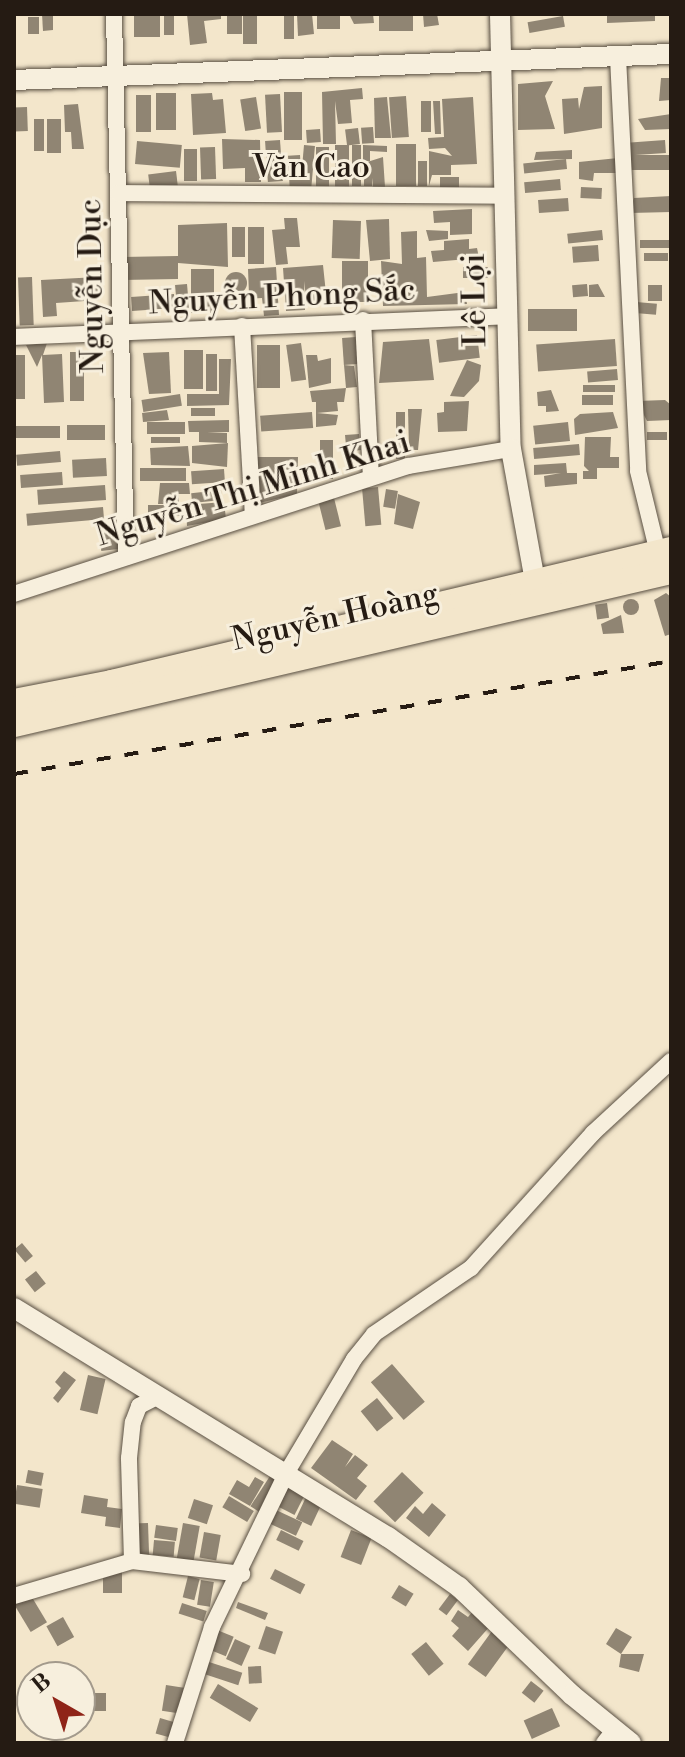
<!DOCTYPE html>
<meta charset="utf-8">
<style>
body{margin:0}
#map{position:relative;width:685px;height:1757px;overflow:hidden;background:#f3e6cb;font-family:"Libre Bodoni",serif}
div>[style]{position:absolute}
.building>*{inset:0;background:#908573;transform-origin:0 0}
.round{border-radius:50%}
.roads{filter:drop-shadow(0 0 2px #584e41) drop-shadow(0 0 2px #584e41)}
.minor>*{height:16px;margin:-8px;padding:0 8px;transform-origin:8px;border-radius:8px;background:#f7efdd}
.tertiary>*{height:20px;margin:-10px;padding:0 10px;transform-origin:10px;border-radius:10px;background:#f7efdd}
.trunk>*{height:26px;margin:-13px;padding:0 13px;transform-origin:13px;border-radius:13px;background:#f3e6cb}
.rail>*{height:4px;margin-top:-2px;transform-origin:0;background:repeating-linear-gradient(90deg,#251b13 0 14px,transparent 0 28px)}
span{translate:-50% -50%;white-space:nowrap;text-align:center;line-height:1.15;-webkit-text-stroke:6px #f7efdd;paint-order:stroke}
.street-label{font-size:32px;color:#251b13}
.frame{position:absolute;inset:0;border:16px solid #251b13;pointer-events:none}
.north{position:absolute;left:16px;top:1661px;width:80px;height:80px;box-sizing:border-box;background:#f7efdd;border:2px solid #a39a8c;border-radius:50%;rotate:321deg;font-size:22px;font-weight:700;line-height:32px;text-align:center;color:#251b13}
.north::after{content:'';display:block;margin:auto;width:28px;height:36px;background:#8f2418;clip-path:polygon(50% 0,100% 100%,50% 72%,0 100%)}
</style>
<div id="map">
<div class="building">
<i style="clip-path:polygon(42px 14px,53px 14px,53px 30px,43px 31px)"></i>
<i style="left:134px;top:14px;width:26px;height:23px"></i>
<i style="left:164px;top:14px;width:10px;height:21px"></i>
<i style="clip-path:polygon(187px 14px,221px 14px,221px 19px,204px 21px,207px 43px,190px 45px)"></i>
<i style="left:227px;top:14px;width:15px;height:20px"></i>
<i style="left:243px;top:14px;width:14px;height:30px"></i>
<i style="left:284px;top:14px;width:10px;height:25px"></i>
<i style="clip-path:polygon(297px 14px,312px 14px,314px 34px,298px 36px)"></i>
<i style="left:317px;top:14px;width:23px;height:15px"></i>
<i style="clip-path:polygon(349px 14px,373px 14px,374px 23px,354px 24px)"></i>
<i style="left:379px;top:14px;width:34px;height:17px"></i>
<i style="clip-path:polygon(423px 14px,437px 14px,439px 25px,424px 27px)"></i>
<i style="clip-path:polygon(607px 14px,655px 14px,655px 21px,607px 23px)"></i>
<i style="left:563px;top:16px;width:11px;height:36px;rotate:80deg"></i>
<i style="left:28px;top:17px;width:11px;height:17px"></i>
<i style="clip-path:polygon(661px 78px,670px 78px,671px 100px,659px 101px)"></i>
<i style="clip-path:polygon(553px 81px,545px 96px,555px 129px,518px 130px,518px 84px)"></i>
<i style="clip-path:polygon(602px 86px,602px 128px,564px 134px,562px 99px,578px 98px,579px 109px,584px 87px)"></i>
<i style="clip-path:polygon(362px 88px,363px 99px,350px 100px,352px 123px,338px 124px,335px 101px,336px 144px,323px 144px,322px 92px)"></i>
<i style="left:284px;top:92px;width:18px;height:48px"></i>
<i style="left:156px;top:93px;width:20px;height:37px"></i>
<i style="clip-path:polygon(212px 93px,213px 100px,223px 99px,226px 133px,193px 135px,191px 94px)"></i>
<i style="left:280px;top:94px;width:38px;height:15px;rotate:87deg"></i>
<i style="left:136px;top:95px;width:15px;height:37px"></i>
<i style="left:406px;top:96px;width:41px;height:17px;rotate:86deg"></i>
<i style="left:256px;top:97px;width:32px;height:16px;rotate:81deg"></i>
<i style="clip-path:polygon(387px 97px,391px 138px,375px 138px,374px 98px)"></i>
<i style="clip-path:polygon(473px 97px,477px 164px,451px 165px,451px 175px,432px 175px,429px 186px,429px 151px,452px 156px,445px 148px,429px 149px,428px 138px,444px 137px,442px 99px)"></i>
<i style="left:421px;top:101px;width:10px;height:31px"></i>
<i style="clip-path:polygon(433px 101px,440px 101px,441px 134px,435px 134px)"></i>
<i style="clip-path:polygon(78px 104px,84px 149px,72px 149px,71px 132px,65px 132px,64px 105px)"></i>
<i style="left:27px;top:107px;width:24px;height:13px;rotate:88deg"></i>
<i style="clip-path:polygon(671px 114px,671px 129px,645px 130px,638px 119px)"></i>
<i style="left:34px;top:119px;width:10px;height:32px"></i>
<i style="left:47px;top:119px;width:14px;height:34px"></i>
<i style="left:373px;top:127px;width:16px;height:12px;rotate:86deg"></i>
<i style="left:358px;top:128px;width:16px;height:13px;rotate:83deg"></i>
<i style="left:320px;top:129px;width:13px;height:14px;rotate:86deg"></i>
<i style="clip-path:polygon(222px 139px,260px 140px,261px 182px,245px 182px,245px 168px,223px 169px)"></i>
<i style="left:280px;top:140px;width:41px;height:15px;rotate:86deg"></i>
<i style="left:665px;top:140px;width:13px;height:38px;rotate:86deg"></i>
<i style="left:137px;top:141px;width:45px;height:23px;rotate:5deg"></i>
<i style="left:396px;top:144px;width:20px;height:42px"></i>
<i style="left:304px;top:145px;width:11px;height:47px;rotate:5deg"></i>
<i style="left:335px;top:145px;width:14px;height:42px"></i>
<i style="left:352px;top:145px;width:9px;height:41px"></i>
<i style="clip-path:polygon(363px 145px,387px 146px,387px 152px,370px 151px,370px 161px,363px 161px)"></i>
<i style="left:215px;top:147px;width:32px;height:15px;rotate:88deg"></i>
<i style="left:316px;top:147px;width:13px;height:44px"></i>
<i style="left:184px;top:149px;width:13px;height:32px"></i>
<i style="clip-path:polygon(572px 150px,572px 159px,534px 160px,536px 152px)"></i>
<i style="left:300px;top:155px;width:35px;height:12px;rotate:87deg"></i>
<i style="left:671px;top:155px;width:15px;height:43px;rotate:90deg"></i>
<i style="clip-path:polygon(383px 157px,385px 187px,373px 188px,373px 178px,372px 186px,364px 186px,364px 163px)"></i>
<i style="clip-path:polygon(618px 158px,620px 173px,594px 173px,593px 181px,579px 179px,579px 162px)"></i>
<i style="left:566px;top:159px;width:10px;height:43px;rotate:84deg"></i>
<i style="left:418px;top:161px;width:9px;height:25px"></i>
<i style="left:176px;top:171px;width:16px;height:28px;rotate:83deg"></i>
<i style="left:459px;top:177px;width:13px;height:19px;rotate:90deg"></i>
<i style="left:560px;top:179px;width:11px;height:36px;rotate:85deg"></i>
<i style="left:581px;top:187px;width:21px;height:11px;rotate:3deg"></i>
<i style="clip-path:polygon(671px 196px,671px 212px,630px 213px,634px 198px)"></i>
<i style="left:568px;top:198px;width:13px;height:30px;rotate:86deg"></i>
<i style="clip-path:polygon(472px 209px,472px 234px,450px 235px,450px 222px,434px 223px,433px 211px)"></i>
<i style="clip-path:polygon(284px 218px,297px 218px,300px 247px,286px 247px,288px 264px,276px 265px,272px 230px,285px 229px)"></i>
<i style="clip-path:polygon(389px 219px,390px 259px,370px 261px,366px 220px)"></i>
<i style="left:333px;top:220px;width:28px;height:38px;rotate:2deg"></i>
<i style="clip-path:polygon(227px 223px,228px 267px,178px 263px,178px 279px,122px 280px,122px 257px,178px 256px,178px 225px)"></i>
<i style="left:232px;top:227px;width:13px;height:30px"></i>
<i style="left:248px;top:227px;width:16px;height:37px"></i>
<i style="clip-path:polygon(426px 230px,448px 231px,448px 239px,429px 241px)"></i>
<i style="left:602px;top:230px;width:10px;height:35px;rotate:84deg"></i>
<i style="clip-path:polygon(417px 231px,417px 258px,426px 257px,427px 297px,465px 292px,467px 304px,383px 306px,381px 261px,402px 264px,401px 232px)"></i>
<i style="clip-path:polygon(469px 239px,469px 249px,477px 248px,479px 258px,433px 262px,431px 251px,444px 250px,444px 241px)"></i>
<i style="left:671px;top:240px;width:8px;height:31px;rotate:90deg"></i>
<i style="left:598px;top:245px;width:16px;height:26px;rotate:86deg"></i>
<i style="left:644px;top:253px;width:24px;height:8px"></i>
<i style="left:342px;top:261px;width:26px;height:41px"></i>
<i style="clip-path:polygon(323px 265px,327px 303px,307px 305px,304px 281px,305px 310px,286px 311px,283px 268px)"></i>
<i style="clip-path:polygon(276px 267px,279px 315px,264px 316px,262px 298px,249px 299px,249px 311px,240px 311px,240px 295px,249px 295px,248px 269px)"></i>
<i style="left:488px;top:267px;width:11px;height:25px;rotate:90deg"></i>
<i style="left:191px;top:269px;width:23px;height:44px"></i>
<i class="round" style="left:225px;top:272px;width:22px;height:22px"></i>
<i style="left:32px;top:277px;width:48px;height:14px;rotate:88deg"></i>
<i style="clip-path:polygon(98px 277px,99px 300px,56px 303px,57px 316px,43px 317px,41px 280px)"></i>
<i style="left:187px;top:284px;width:24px;height:12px;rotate:85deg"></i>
<i style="left:587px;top:284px;width:12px;height:15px;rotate:85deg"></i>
<i style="clip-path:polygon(598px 284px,605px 297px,589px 297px,589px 285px)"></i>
<i style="left:662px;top:285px;width:16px;height:14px;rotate:90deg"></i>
<i style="left:174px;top:294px;width:14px;height:43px;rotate:86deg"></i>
<i style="left:636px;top:302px;width:21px;height:11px;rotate:5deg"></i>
<i style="left:577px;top:309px;width:22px;height:49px;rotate:90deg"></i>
<i style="left:477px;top:335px;width:23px;height:41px;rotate:83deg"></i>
<i style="left:356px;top:337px;width:27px;height:14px;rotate:86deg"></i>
<i style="clip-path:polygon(429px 339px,434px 380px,379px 383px,383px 342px)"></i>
<i style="left:615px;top:339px;width:27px;height:79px;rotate:86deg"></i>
<i style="clip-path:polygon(47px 343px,43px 355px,62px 354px,64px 402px,44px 403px,42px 355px,37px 367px,26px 345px)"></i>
<i style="left:301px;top:343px;width:37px;height:15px;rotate:82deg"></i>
<i style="left:257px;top:345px;width:23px;height:43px"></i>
<i style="left:184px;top:350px;width:19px;height:39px"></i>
<i style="left:70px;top:352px;width:14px;height:49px"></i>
<i style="clip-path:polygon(169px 352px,171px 393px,149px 394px,143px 353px)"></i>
<i style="left:206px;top:354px;width:11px;height:37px"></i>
<i style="left:14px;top:355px;width:11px;height:44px"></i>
<i style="clip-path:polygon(306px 355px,317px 355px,318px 361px,331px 358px,331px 383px,309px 388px)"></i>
<i style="clip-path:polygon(219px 359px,231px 359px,229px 405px,187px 406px,187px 394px,219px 394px)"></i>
<i style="clip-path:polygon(467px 360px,481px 365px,479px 381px,464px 397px,450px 396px)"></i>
<i style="clip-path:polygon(344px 365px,354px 366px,357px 387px,346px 388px)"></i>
<i style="left:617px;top:369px;width:11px;height:30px;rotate:85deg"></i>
<i style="left:615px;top:385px;width:7px;height:32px;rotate:90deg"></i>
<i style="clip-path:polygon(346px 388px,344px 402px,337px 402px,338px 411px,317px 413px,338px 415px,336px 425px,316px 427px,316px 402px,312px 402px,310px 391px)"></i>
<i style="clip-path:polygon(551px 390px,559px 411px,546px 412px,546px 406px,538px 406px,537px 392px)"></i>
<i style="left:180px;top:394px;width:12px;height:39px;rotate:81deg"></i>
<i style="left:613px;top:395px;width:10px;height:31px;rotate:90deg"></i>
<i style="clip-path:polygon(665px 400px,671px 405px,671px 420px,647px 421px,637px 401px)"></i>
<i style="clip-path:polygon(469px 401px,467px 431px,438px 432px,437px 413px,444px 412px,444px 402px)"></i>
<i style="left:215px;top:408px;width:8px;height:24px;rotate:90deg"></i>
<i style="clip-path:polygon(408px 409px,422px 409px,418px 450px,409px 450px)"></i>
<i style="clip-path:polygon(167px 410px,169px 420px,143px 422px,142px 413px)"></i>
<i style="left:312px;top:412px;width:16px;height:52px;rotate:86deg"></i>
<i style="left:396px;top:412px;width:9px;height:47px"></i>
<i style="clip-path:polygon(613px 412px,618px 428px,575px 435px,574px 419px,580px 414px)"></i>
<i style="clip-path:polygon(229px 420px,229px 432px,207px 432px,227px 433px,227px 443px,199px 442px,199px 432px,189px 432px,188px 421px)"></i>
<i style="left:185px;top:422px;width:12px;height:38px;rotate:90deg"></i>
<i style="left:568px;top:422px;width:19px;height:35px;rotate:84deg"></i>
<i style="left:105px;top:425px;width:15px;height:38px;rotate:90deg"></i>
<i style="left:60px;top:426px;width:12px;height:46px;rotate:90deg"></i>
<i style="left:667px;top:432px;width:8px;height:20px;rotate:90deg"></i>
<i style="clip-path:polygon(359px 434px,361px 450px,353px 451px,354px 468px,348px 468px,345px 435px)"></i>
<i style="left:180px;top:437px;width:6px;height:29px;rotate:90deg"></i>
<i style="clip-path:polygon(585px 437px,611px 437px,610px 457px,619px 457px,619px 468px,597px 468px,597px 479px,583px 479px,583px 471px,589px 471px,584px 466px)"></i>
<i style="left:320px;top:440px;width:13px;height:39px"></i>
<i style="clip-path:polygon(228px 443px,227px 467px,192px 463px,192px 446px)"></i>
<i style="left:579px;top:444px;width:11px;height:46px;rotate:85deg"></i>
<i style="clip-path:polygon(188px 446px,190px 466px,151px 465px,150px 448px)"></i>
<i style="left:60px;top:451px;width:11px;height:44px;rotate:85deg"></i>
<i style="clip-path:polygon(254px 457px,298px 457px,297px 494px,255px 504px)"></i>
<i style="left:106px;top:458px;width:18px;height:34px;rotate:87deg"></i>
<i style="clip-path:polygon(566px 463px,567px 473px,577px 473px,577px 484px,545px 487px,544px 476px,561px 473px,534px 475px,534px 465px)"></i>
<i style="left:186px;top:468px;width:13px;height:46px;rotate:90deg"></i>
<i style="left:224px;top:469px;width:13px;height:33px;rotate:86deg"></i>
<i style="left:62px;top:472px;width:13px;height:42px;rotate:86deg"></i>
<i style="clip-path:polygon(160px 483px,189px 483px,190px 494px,178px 494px,179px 504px,158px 504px)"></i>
<i style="left:105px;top:485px;width:15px;height:68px;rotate:86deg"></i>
<i style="left:378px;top:487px;width:38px;height:16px;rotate:85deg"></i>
<i style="left:386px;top:489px;width:12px;height:18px;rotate:9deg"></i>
<i style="left:221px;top:490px;width:10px;height:30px;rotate:84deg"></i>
<i style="clip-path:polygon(398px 494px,420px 502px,413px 529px,394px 524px)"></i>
<i style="left:334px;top:498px;width:29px;height:16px;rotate:76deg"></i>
<i style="clip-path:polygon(224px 502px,226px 519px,187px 526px,186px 505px)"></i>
<i style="left:183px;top:505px;width:11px;height:35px;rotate:90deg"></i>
<i style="left:103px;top:507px;width:12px;height:77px;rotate:85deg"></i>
<i style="left:117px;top:523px;width:26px;height:19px;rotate:83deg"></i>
<i style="clip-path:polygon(666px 593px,671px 597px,671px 634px,665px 636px,654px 600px)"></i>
<i class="round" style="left:623px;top:599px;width:16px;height:16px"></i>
<i style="left:607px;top:603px;width:15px;height:12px;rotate:82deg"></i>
<i style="clip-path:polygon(621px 615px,624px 633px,603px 634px,601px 624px)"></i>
<i style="left:22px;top:1243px;width:17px;height:10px;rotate:50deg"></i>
<i style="left:36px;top:1271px;width:16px;height:14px;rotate:52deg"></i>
<i style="left:392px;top:1364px;width:50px;height:28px;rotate:49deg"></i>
<i style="clip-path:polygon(64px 1371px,76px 1380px,58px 1403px,53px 1398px,61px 1388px,55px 1382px)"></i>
<i style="left:88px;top:1375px;width:18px;height:36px;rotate:13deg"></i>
<i style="left:377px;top:1398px;width:26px;height:21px;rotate:51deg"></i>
<i style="clip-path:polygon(332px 1440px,353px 1454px,345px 1467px,355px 1455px,368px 1465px,357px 1478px,367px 1486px,356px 1500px,311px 1468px)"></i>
<i style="left:28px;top:1470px;width:16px;height:13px;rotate:11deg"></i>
<i style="left:402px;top:1472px;width:30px;height:41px;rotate:44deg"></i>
<i style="left:270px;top:1476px;width:17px;height:36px;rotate:33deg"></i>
<i style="clip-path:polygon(255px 1477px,264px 1482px,250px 1506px,229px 1494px,237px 1480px,249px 1487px)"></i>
<i style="left:17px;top:1485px;width:26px;height:19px;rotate:9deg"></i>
<i style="left:288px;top:1488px;width:18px;height:21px;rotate:27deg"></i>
<i style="clip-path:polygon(84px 1495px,108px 1499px,107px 1507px,122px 1509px,120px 1528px,105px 1526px,106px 1517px,81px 1513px)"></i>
<i style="left:229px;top:1496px;width:29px;height:13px;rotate:31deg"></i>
<i style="left:306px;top:1497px;width:17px;height:24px;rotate:25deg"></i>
<i style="left:194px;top:1499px;width:20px;height:20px;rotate:18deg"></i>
<i style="clip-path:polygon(432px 1503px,446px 1515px,429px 1537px,406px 1518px,415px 1506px,423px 1514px)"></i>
<i style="left:276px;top:1510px;width:29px;height:15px;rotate:25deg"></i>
<i style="left:148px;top:1523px;width:33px;height:16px;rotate:88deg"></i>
<i style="left:183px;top:1523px;width:17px;height:36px;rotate:10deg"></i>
<i style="left:156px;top:1525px;width:22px;height:13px;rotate:8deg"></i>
<i style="left:281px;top:1530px;width:25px;height:11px;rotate:26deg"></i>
<i style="left:351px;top:1530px;width:22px;height:29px;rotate:21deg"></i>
<i style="left:204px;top:1532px;width:17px;height:26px;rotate:10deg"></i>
<i style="left:154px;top:1540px;width:21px;height:15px;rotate:5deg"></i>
<i style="left:275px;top:1569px;width:34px;height:11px;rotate:27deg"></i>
<i style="left:103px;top:1571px;width:19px;height:22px"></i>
<i style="left:188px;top:1576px;width:12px;height:22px;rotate:14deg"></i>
<i style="left:201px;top:1580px;width:13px;height:25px;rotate:9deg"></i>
<i style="left:399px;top:1585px;width:17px;height:15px;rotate:31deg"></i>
<i style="left:30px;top:1594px;width:33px;height:19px;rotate:59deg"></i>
<i style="left:450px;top:1594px;width:10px;height:19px;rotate:37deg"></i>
<i style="clip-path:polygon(238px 1602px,268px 1613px,265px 1620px,236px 1608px)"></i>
<i style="left:182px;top:1603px;width:26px;height:11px;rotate:18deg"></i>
<i style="clip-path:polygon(458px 1610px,468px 1617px,474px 1610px,491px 1625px,468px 1651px,452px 1636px,459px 1628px,451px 1621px)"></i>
<i style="left:63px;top:1617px;width:23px;height:19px;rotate:61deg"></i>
<i style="left:266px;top:1626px;width:18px;height:24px;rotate:19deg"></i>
<i style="clip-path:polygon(616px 1628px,632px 1637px,621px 1654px,644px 1654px,639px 1672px,619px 1667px,621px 1654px,606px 1644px)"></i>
<i style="left:217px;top:1630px;width:18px;height:21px;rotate:22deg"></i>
<i style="left:492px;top:1631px;width:22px;height:41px;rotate:36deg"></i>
<i style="left:235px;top:1639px;width:17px;height:22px;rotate:24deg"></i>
<i style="left:426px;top:1642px;width:28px;height:19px;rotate:51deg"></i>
<i style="left:209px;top:1662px;width:35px;height:13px;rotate:18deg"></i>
<i style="left:261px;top:1666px;width:17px;height:13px;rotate:87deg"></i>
<i style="left:531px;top:1681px;width:16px;height:15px;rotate:38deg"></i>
<i style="left:218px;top:1684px;width:47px;height:16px;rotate:31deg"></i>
<i style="left:166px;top:1685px;width:18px;height:26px;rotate:9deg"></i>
<i style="left:87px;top:1693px;width:19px;height:18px"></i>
<i style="left:552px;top:1708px;width:20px;height:31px;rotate:66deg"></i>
<i style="left:160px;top:1718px;width:15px;height:16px;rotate:16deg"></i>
</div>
<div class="roads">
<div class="minor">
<i style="left:114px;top:14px;width:543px;rotate:88.73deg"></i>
<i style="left:618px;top:57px;width:414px;rotate:87.2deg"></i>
<i style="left:638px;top:471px;width:84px;rotate:76.3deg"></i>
<i style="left:118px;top:193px;width:385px;rotate:0.4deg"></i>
<i style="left:363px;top:320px;width:157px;rotate:87.1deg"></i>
<i style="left:242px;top:326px;width:189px;rotate:86.7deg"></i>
<i style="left:14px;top:337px;width:491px;rotate:-2.4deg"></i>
<i style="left:14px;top:594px;width:414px;rotate:-18deg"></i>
<i style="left:408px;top:466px;width:104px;rotate:-9.4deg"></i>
<i style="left:132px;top:1561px;width:103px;rotate:-91.7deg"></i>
<i style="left:129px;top:1458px;width:36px;rotate:-84deg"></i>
<i style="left:133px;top:1422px;width:17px;rotate:-69deg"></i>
<i style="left:139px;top:1406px;width:18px;rotate:-27deg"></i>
<i style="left:14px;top:1596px;width:123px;rotate:-16.5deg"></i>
<i style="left:132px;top:1561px;width:111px;rotate:6.7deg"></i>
<i style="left:175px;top:1743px;width:122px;rotate:-72.3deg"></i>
<i style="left:212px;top:1627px;width:172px;rotate:-64.2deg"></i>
<i style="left:287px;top:1472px;width:131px;rotate:-59.3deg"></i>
<i style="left:354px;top:1359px;width:32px;rotate:-51deg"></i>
<i style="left:374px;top:1334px;width:117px;rotate:-34.2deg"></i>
<i style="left:471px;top:1268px;width:182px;rotate:-47.9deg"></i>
<i style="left:593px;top:1133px;width:106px;rotate:-42.7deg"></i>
<i style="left:604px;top:1743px;width:16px;rotate:-52deg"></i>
</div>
<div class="tertiary">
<i style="left:500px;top:14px;width:435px;rotate:88.6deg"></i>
<i style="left:511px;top:449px;width:134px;rotate:79.7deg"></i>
<i style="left:14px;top:80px;width:658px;rotate:-2.27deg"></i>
<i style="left:14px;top:1308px;width:439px;rotate:31.5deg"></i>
<i style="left:388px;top:1537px;width:87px;rotate:35.2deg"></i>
<i style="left:459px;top:1587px;width:156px;rotate:43.7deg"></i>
<i style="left:572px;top:1695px;width:76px;rotate:39.1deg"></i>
</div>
<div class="trunk">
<i style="left:14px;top:702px;width:100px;rotate:-11deg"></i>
<i style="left:112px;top:683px;width:575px;rotate:-13.38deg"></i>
<i style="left:14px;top:724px;width:675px;rotate:-13.11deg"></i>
</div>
</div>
<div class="rail">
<i style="left:14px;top:774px;width:667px;rotate:-9.76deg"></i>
</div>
<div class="street-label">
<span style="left:311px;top:167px">Văn Cao</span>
<span style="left:92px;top:286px;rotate:-91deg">Nguyễn Dục</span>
<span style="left:282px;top:297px;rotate:-3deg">Nguyễn Phong Sắc</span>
<span style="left:475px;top:300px;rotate:-91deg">Lê Lợi</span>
<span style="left:253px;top:489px;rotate:-17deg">Nguyễn Thị Minh Khai</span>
<span style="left:335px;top:617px;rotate:-13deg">Nguyễn Hoàng</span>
</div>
<div class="frame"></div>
<div class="north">B</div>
</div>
